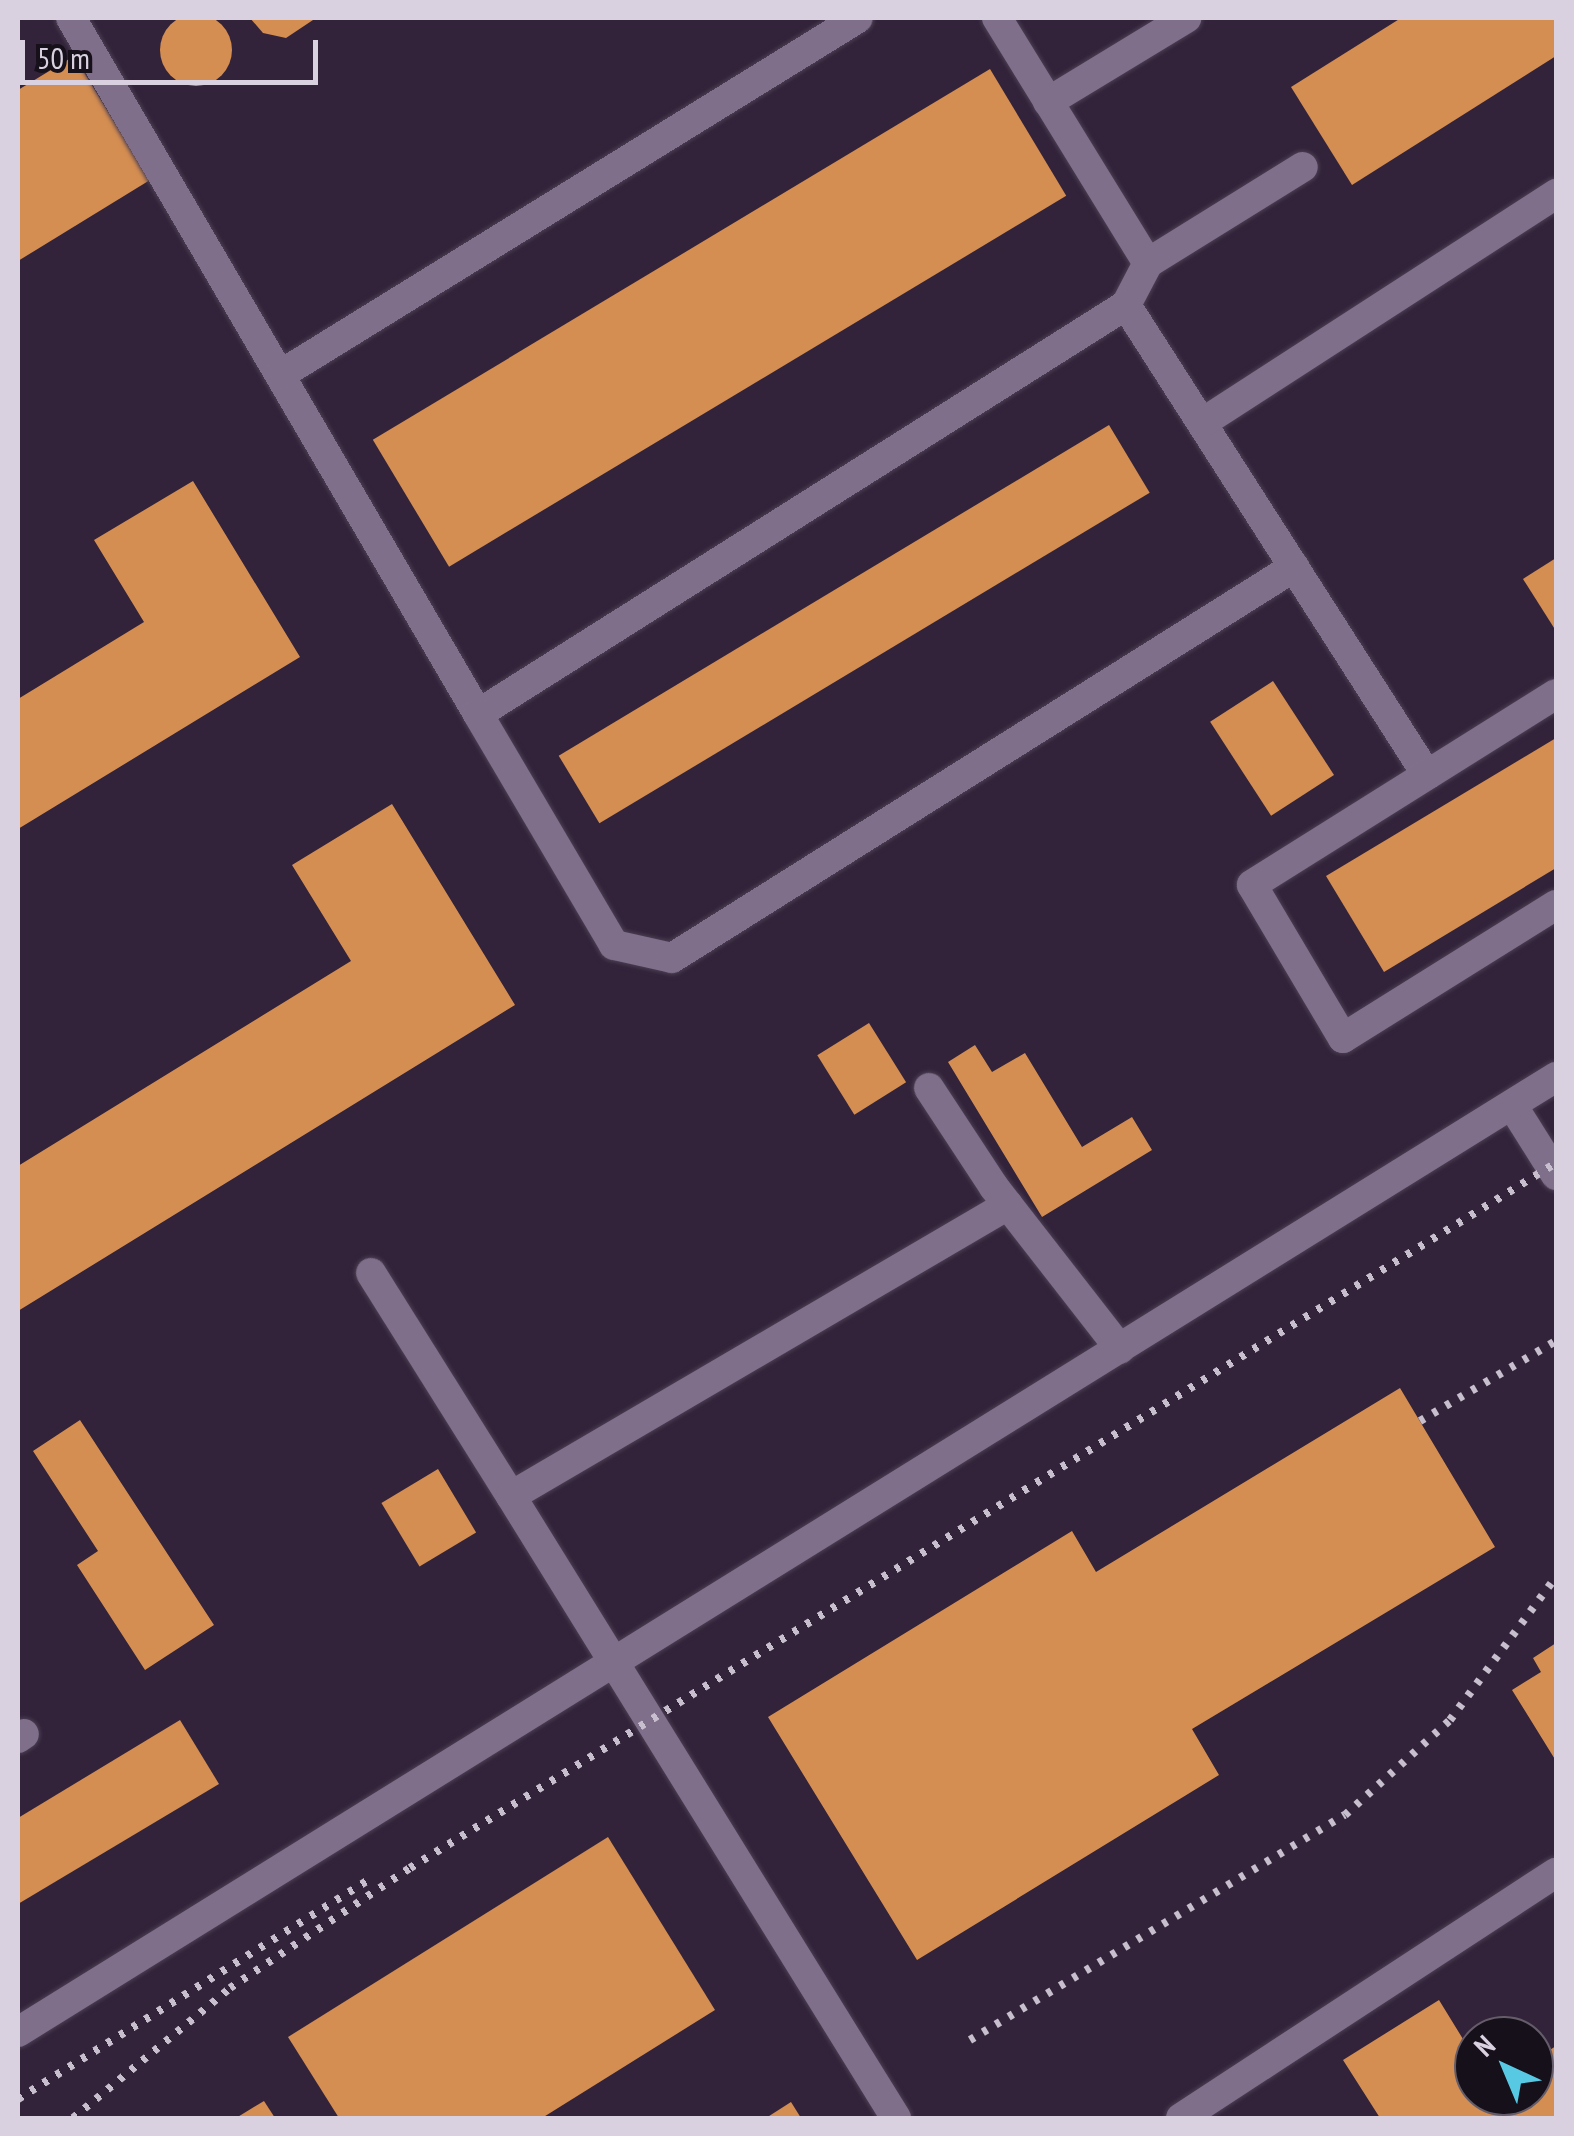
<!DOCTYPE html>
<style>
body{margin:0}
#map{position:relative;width:1574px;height:2136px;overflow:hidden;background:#32233a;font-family:"PT Sans Narrow",sans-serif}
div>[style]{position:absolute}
.building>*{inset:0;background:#d58e51;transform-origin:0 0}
.round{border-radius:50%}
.roads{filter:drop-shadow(0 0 2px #4c3f53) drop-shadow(0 0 2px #4c3f53)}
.minor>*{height:30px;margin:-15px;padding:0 15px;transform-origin:15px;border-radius:15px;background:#806f8a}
.rail>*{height:8px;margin-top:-4px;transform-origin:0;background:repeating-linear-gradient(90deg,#c7bece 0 5px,transparent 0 15px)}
span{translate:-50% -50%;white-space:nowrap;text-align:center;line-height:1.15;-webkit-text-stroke:10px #16101a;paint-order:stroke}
.frame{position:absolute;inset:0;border:20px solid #dad1e0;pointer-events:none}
.north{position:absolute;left:1454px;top:2016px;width:100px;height:100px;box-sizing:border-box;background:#16101a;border:2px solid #645d69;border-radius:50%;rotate:316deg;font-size:28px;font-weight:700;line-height:40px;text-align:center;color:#dad1e0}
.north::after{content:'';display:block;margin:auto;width:35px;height:45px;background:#58c9e3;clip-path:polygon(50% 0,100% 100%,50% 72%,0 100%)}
.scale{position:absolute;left:20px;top:40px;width:298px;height:45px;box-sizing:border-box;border:5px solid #dad1e0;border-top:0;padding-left:12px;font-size:30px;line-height:35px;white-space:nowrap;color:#dad1e0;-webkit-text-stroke:8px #16101a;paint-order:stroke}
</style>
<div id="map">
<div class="building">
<i class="round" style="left:160px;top:14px;width:72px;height:72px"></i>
<i style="clip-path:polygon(250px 18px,316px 18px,286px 38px,263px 33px)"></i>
<i style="clip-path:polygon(1401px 18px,1556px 18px,1556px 56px,1352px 185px,1291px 87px)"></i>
<i style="clip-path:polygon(74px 56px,150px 180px,18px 261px,18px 90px)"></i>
<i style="left:990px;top:69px;width:148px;height:720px;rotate:59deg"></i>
<i style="left:1109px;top:425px;width:79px;height:642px;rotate:59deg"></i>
<i style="clip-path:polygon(193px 481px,300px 657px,18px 829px,18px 699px,144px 622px,94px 540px)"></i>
<i style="clip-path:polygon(1556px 558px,1556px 631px,1523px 579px)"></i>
<i style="left:1273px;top:681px;width:112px;height:75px;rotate:57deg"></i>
<i style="clip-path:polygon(1556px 738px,1556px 868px,1384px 972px,1326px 876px)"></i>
<i style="clip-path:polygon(392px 804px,515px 1005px,18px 1311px,18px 1166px,351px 961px,292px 865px)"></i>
<i style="left:869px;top:1023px;width:70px;height:61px;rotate:58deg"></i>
<i style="clip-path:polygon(975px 1045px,992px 1072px,1025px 1053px,1082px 1147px,1132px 1117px,1152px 1150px,1042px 1217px,948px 1062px)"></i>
<i style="clip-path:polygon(1400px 1388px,1495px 1547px,1192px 1729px,1219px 1775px,917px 1960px,768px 1717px,1072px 1531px,1096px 1572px)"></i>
<i style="clip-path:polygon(80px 1420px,214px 1625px,145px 1670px,77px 1565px,98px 1551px,33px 1451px)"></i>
<i style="left:438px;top:1469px;width:74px;height:66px;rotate:59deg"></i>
<i style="clip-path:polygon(1556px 1643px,1556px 1761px,1512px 1690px,1541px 1672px,1533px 1658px)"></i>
<i style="clip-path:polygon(180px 1720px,219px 1784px,18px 1904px,18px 1818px)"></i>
<i style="clip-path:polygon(608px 1837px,715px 2010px,542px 2118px,339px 2118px,288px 2037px)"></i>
<i style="clip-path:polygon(1439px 2000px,1474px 2057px,1474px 2096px,1534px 2096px,1534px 2060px,1556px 2046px,1556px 2118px,1380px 2118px,1343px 2060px)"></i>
<i style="clip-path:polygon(264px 2101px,275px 2118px,236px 2118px)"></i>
<i style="clip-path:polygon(791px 2102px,801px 2118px,766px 2118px)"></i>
</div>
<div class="roads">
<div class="minor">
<i style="left:71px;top:18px;width:806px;rotate:59.68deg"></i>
<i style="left:478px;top:714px;width:766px;rotate:-32.26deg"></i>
<i style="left:997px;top:18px;width:288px;rotate:58.4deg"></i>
<i style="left:1148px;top:263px;width:47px;rotate:117.6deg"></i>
<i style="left:1126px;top:305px;width:558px;rotate:57.36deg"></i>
<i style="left:1048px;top:102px;width:162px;rotate:-31.3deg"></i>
<i style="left:1148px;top:263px;width:182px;rotate:-31.8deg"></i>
<i style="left:280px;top:375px;width:679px;rotate:-31.7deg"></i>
<i style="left:1202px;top:423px;width:422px;rotate:-32.9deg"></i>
<i style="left:1556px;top:694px;width:359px;rotate:147.9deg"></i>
<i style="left:1252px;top:885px;width:178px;rotate:59.3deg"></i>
<i style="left:1343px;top:1038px;width:251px;rotate:-32deg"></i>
<i style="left:478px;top:714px;width:268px;rotate:59.5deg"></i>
<i style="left:614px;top:945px;width:59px;rotate:12.6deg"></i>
<i style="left:672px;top:958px;width:735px;rotate:-32.15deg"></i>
<i style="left:929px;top:1088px;width:118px;rotate:56.7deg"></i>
<i style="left:994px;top:1187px;width:205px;rotate:52.1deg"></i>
<i style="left:1512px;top:1105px;width:83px;rotate:57.8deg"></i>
<i style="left:371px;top:1273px;width:263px;rotate:57.9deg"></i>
<i style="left:18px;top:1738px;width:7px;rotate:-34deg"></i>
<i style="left:18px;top:2032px;width:1810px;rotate:-31.84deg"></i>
<i style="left:896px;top:2118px;width:732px;rotate:-121.76deg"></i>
<i style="left:511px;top:1496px;width:576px;rotate:-30.35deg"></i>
<i style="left:1181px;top:2118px;width:448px;rotate:-33.2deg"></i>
</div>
</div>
<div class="rail">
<i style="left:1420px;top:1421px;width:158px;rotate:-30.5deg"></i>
<i style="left:970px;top:2040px;width:437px;rotate:-31deg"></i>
<i style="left:1345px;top:1815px;width:142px;rotate:-42.1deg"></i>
<i style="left:1450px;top:1720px;width:178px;rotate:-53.5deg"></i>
<i style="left:18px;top:2099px;width:411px;rotate:-32deg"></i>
<i style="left:73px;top:2118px;width:204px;rotate:-39.6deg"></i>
<i style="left:230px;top:1988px;width:216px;rotate:-33.7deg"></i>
<i style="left:410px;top:1868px;width:1345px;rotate:-31.6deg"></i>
</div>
<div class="frame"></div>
<div class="north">N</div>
<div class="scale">50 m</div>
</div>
